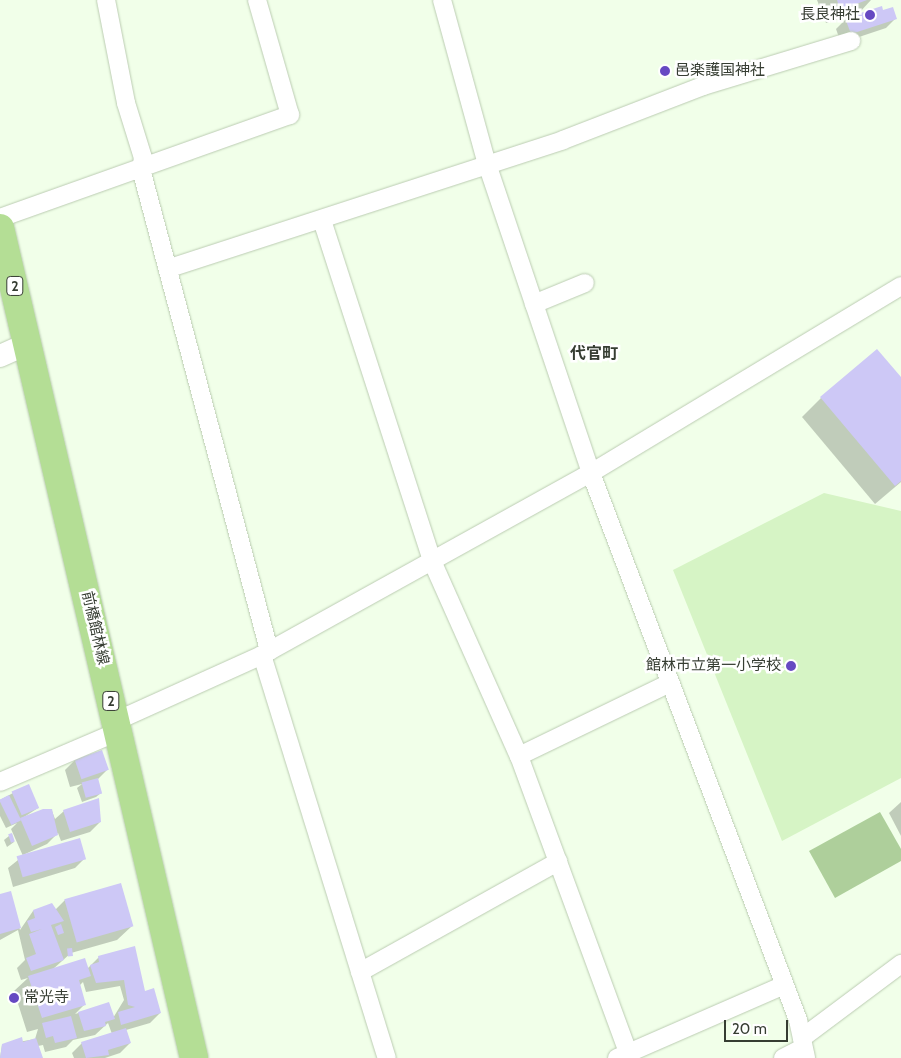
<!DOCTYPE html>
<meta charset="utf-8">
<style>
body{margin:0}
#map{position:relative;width:901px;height:1058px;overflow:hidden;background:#f1ffe9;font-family:Cabin,"Noto Sans JP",sans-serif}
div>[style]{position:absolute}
.green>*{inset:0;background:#d6f4c5}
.water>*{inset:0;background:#aecf9b}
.shadow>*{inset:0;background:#0003}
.building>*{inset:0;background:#cdc8f6;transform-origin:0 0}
.roads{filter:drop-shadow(0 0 1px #bbccb2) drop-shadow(0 0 1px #bbccb2)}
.minor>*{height:18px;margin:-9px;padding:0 9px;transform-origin:9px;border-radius:9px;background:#fff}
.tertiary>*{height:22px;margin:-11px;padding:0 11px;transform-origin:11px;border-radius:11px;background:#fff}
.primary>*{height:28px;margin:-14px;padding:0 14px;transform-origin:14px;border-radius:14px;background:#b4de95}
.dots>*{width:14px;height:14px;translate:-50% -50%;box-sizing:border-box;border:2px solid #fff;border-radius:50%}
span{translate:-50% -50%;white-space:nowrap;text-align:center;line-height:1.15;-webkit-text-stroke:5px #fff;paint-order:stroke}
.shield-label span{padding:1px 4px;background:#fff;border:1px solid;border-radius:4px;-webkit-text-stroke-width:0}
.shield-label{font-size:14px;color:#363d32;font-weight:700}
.poi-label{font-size:15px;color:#363d32}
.right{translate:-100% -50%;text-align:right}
.left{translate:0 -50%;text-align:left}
.street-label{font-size:15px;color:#363d32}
.neighbourhood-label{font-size:16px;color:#363d32;font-weight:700}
.scale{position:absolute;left:724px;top:1020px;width:64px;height:22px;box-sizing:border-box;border:2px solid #363d32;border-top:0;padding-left:6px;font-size:15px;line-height:18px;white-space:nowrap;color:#363d32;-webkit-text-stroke:4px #fff;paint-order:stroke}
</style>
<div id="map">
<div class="green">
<i style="clip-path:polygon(824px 493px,901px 511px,901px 778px,782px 841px,673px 570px)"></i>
</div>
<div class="water">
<i style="clip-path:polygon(880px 812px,901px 849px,901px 861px,835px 898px,809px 851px)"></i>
</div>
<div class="shadow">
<i style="clip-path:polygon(817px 0,871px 0,860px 12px,826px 23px)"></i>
<i style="clip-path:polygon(882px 12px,895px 19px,886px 28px,841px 43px,836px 29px,846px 19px)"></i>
<i style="clip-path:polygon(901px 379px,901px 482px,875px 504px,802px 417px,821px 398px)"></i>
<i style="clip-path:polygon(75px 760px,107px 770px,97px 780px,101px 793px,96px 797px,82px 802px,77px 788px,82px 784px,70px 787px,65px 770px)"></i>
<i style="clip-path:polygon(13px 793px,38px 808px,21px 819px,52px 811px,55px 819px,64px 811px,100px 822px,90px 832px,61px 841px,58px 833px,47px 844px,23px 855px,85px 858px,75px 868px,13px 887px,8px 868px,23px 856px,11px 829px,17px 823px,6px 828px,0 816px,0 800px)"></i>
<i style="clip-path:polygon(901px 802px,901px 836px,889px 813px)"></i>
<i style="clip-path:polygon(9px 836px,14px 842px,7px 847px,4px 840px)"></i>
<i style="clip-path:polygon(evenodd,10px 893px,20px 930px,33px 911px,55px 910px,65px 900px,132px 926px,117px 940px,71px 953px,52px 970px,87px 969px,99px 957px,134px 947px,144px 993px,160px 1013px,150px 1023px,126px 1030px,130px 1043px,120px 1053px,105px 1058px,74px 1058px,72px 1053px,82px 1043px,112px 1034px,108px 1023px,95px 1035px,73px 1040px,66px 1047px,45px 1052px,43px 1045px,38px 1046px,41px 1058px,0 1058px,2px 1045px,35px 1039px,38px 1029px,27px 1032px,14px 991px,28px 978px,21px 980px,17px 968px,25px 960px,18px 930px,0 940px,0 895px,10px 893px,83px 982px,86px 992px,120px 986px,124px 1000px,113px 1018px,109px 1004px,75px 1014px,85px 1004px,79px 986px,83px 982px)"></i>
</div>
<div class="building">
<i style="clip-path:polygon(837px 0,867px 0,840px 10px)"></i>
<i style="clip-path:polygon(882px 6px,883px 10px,893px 7px,897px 19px,851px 34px,845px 18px)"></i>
<i style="clip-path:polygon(877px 349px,901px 377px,901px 481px,895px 486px,820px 397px)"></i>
<i style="left:102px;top:750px;width:21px;height:29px;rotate:71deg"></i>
<i style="left:98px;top:778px;width:16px;height:17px;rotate:75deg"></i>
<i style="left:29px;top:784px;width:26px;height:19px;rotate:67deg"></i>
<i style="left:9px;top:795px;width:28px;height:11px;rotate:64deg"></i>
<i style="clip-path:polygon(99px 798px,101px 822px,70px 832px,63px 810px)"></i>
<i style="clip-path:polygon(43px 809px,52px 809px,58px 835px,32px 846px,20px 818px)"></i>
<i style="left:12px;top:833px;width:9px;height:4px;rotate:72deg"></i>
<i style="left:80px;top:838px;width:22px;height:66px;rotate:74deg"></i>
<i style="left:121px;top:883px;width:45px;height:59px;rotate:74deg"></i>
<i style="clip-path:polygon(11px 891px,21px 928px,0 934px,0 894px)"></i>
<i style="clip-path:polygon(52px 903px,64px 921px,51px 925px,64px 960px,31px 971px,26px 958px,36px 954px,29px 934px,42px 929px,31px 932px,27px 921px,35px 918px,33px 910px)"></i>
<i style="clip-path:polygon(61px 924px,64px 933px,58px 935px,55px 927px)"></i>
<i style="clip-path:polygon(135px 946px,145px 991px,154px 988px,161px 1013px,121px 1025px,118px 1012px,135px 1007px,128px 1005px,124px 980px,96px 983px,90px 965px,99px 962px,98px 956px)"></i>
<i style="left:72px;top:948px;width:8px;height:5px;rotate:83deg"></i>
<i style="clip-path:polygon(85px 958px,91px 976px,79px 980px,86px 1005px,42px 1018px,28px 976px)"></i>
<i style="clip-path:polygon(109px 1002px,115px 1019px,105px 1022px,106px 1026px,84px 1031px,78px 1012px)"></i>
<i style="clip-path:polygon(71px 1016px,77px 1038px,55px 1043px,53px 1036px,46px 1038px,42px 1023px)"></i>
<i style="clip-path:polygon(126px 1028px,131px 1043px,108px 1050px,109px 1055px,86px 1058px,81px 1042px)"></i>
<i style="clip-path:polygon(22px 1037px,23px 1042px,36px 1038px,43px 1058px,0 1058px,2px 1044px)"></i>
</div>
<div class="roads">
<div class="minor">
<i style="left:106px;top:0;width:105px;rotate:79deg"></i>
<i style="left:126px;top:103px;width:58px;rotate:72.8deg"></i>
<i style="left:143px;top:158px;width:11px;rotate:100deg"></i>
<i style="left:141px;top:169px;width:499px;rotate:75.1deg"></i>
<i style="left:442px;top:0;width:170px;rotate:74.7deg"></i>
<i style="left:487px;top:164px;width:326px;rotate:71.4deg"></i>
<i style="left:591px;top:473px;width:585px;rotate:69.27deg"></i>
<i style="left:798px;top:1020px;width:39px;rotate:78deg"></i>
<i style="left:0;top:218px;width:308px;rotate:-19.6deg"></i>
<i style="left:290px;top:115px;width:120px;rotate:-106deg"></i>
<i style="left:322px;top:220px;width:358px;rotate:72.1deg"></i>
<i style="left:432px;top:561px;width:214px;rotate:66deg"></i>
<i style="left:519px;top:756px;width:316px;rotate:69.8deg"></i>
<i style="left:170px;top:268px;width:413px;rotate:-18deg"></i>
<i style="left:563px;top:140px;width:150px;rotate:-21.1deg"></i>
<i style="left:703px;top:86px;width:155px;rotate:-16.9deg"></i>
<i style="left:534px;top:304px;width:55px;rotate:-22.4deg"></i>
<i style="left:262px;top:655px;width:422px;rotate:72.8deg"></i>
<i style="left:116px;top:721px;width:160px;rotate:-24.3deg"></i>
<i style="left:262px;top:655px;width:376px;rotate:-29deg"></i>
<i style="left:591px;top:473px;width:362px;rotate:-31.1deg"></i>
<i style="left:519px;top:756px;width:165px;rotate:-25.8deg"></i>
<i style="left:0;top:782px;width:127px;rotate:-23.1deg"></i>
<i style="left:360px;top:972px;width:227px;rotate:-29.1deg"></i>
<i style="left:802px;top:1038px;width:124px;rotate:-36.8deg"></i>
<i style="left:617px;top:1058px;width:182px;rotate:-23.6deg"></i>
<i style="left:783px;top:1058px;width:22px;rotate:-27deg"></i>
</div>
<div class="tertiary">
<i style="left:0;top:356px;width:32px;rotate:-24deg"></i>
</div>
<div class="primary">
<i style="left:0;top:228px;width:852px;rotate:76.84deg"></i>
</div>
</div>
<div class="dots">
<i style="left:870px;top:15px;background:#6649c2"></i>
<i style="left:665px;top:71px;background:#6649c2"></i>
<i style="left:791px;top:666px;background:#6649c2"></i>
<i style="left:14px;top:998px;background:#6649c2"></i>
</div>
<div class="shield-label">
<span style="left:15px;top:286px">2</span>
<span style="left:111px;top:701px">2</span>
</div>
<div class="poi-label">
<span class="right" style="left:860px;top:15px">長良神社</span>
<span class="left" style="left:675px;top:71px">邑楽護国神社</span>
<span class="right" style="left:781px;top:666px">館林市立第一小学校</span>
<span class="left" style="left:24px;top:998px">常光寺</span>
</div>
<div class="street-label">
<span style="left:95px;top:628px;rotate:77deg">前橋館林線</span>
</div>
<div class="neighbourhood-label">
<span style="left:594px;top:354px">代官町</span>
</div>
<div class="scale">20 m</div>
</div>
